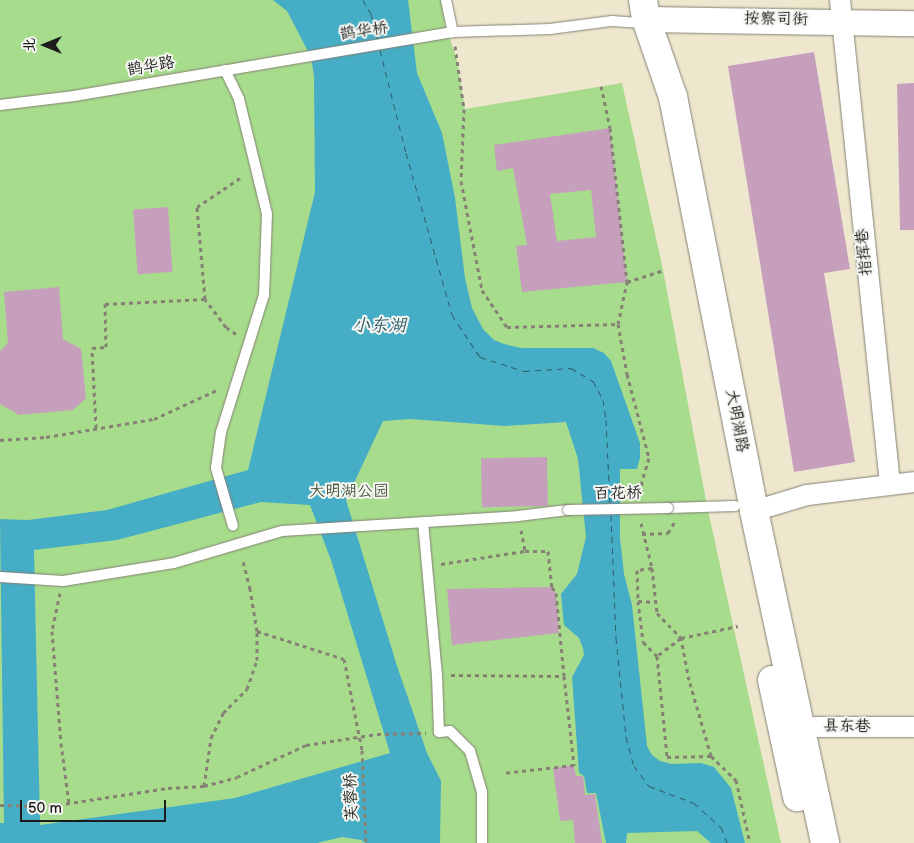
<!DOCTYPE html>
<meta charset="utf-8">
<style>
body{margin:0}
#map{position:relative;width:914px;height:843px;overflow:hidden;background:#eee7ce;font-family:"Balsamiq Sans","LXGW WenKai TC",sans-serif}
div>[style]{position:absolute}
.green>*{inset:0;background:#a7dc8c}
.water>*{inset:0;background:#46adc6}
.ferry>*{height:1px;margin-top:-0.5px;transform-origin:0;background:repeating-linear-gradient(90deg,#2f5d68 0 6px,transparent 0 11px)}
.building>*{inset:0;background:#c69fbd;transform-origin:0 0}
.path>*{height:3px;margin-top:-1.5px;transform-origin:0;background:repeating-linear-gradient(90deg,#858275 0 4px,transparent 0 8px)}
.roads{filter:drop-shadow(0 0 1px #858275) drop-shadow(0 0 1px #858275)}
.service>*{height:10px;margin:-5px;padding:0 5px;transform-origin:5px;border-radius:5px;background:#fff}
.minor>*{height:20px;margin:-10px;padding:0 10px;transform-origin:10px;border-radius:10px;background:#fff}
.tertiary>*{height:25px;margin:-12.5px;padding:0 12.5px;transform-origin:12.5px;border-radius:12.5px;background:#fff}
.secondary>*{height:28px;margin:-14px;padding:0 14px;transform-origin:14px;border-radius:14px;background:#fff}
.bridges{filter:drop-shadow(0 0 1px #858275) drop-shadow(0 0 1px #858275)}
.service-bridge>*{height:10px;margin:-5px;padding:0 5px;transform-origin:5px;border-radius:5px;background:#fff}
span{translate:-50% -50%;white-space:nowrap;text-align:center;line-height:1.15;-webkit-text-stroke:4px #f6f6f2;paint-order:stroke}
.street-label{font-size:16px;color:#1c1c1c}
.park-label{font-size:16px;color:#46563e}
.water-label{font-size:18px;color:#2f5d68;font-style:italic}
.north{position:absolute;left:20px;top:20px;width:50px;height:50px;-webkit-text-stroke:4px #f6f6f2;paint-order:stroke;rotate:270deg;font-size:14px;font-weight:700;line-height:20px;text-align:center;color:#1c1c1c}
.north::after{content:'';display:block;margin:auto;width:18px;height:22px;background:#1c1c1c;clip-path:polygon(50% 0,100% 100%,50% 72%,0 100%)}
.scale{position:absolute;left:20px;top:800px;width:146px;height:22px;box-sizing:border-box;border:2px solid #1c1c1c;border-top:0;padding-left:6px;font-size:15px;line-height:18px;white-space:nowrap;color:#1c1c1c;-webkit-text-stroke:4px #f6f6f2;paint-order:stroke}
</style>
<div id="map">
<div class="green">
<i style="clip-path:polygon(0 0,444px 0,445px 25px,457px 60px,465px 109px,622px 83px,663px 270px,707px 506px,781px 843px,0 843px)"></i>
</div>
<div class="water">
<i style="clip-path:polygon(evenodd,273px 0,408px 0,417px 73px,442px 133px,455px 198px,465px 278px,472px 308px,483px 329px,494px 340px,504px 344px,521px 348px,593px 348px,604px 353px,611px 361px,640px 443px,640px 458px,637px 469px,620px 469px,620px 538px,624px 574px,632px 605px,647px 746px,652px 755px,660px 761px,672px 764px,701px 763px,714px 767px,731px 788px,745px 843px,711px 843px,697px 831px,627px 833px,626px 843px,606px 843px,596px 793px,587px 793px,584px 776px,579px 773px,572px 677px,584px 655px,583px 648px,579px 638px,564px 625px,561px 594px,577px 574px,586px 537px,578px 459px,566px 422px,505px 426px,410px 419px,383px 421px,346px 500px,397px 666px,427px 753px,441px 781px,440px 843px,365px 843px,361px 840px,342px 837px,317px 843px,0 843px,0 823px,4px 823px,0 519px,28px 520px,107px 510px,248px 470px,315px 192px,314px 76px,311px 57px,287px 11px,273px 0,261px 502px,310px 505px,331px 560px,390px 753px,235px 798px,40px 825px,34px 550px,117px 540px,261px 502px)"></i>
</div>
<div class="ferry">
<i style="left:363px;top:0;width:16px;rotate:60deg"></i>
<i style="left:371px;top:14px;width:28px;rotate:75deg"></i>
<i style="left:380px;top:50px;width:106px;rotate:75.8deg"></i>
<i style="left:406px;top:153px;width:168px;rotate:74.1deg"></i>
<i style="left:452px;top:315px;width:50px;rotate:56.3deg"></i>
<i style="left:480px;top:357px;width:46px;rotate:17.7deg"></i>
<i style="left:524px;top:371px;width:47px;rotate:-3.7deg"></i>
<i style="left:571px;top:368px;width:26px;rotate:31deg"></i>
<i style="left:593px;top:381px;width:21px;rotate:62deg"></i>
<i style="left:603px;top:400px;width:20px;rotate:81deg"></i>
<i style="left:606px;top:420px;width:86px;rotate:87.3deg"></i>
<i style="left:611px;top:515px;width:123px;rotate:87.7deg"></i>
<i style="left:616px;top:638px;width:100px;rotate:84.2deg"></i>
<i style="left:626px;top:737px;width:30px;rotate:75deg"></i>
<i style="left:634px;top:766px;width:25px;rotate:53deg"></i>
<i style="left:649px;top:786px;width:48px;rotate:20.7deg"></i>
<i style="left:694px;top:803px;width:36px;rotate:42deg"></i>
<i style="left:721px;top:827px;width:17px;rotate:69deg"></i>
</div>
<div class="building">
<i style="clip-path:polygon(814px 52px,850px 269px,824px 273px,855px 462px,794px 472px,728px 66px)"></i>
<i style="clip-path:polygon(914px 83px,914px 230px,900px 230px,897px 84px)"></i>
<i style="clip-path:polygon(evenodd,610px 128px,627px 282px,522px 292px,516px 246px,527px 245px,513px 168px,497px 171px,494px 145px,610px 128px,591px 190px,596px 237px,557px 241px,550px 194px,591px 190px)"></i>
<i style="left:168px;top:207px;width:65px;height:35px;rotate:86deg"></i>
<i style="clip-path:polygon(59px 287px,63px 339px,81px 349px,86px 398px,73px 410px,19px 415px,0 404px,0 351px,8px 343px,4px 292px)"></i>
<i style="left:547px;top:457px;width:49px;height:66px;rotate:89deg"></i>
<i style="clip-path:polygon(552px 587px,556px 593px,559px 633px,452px 645px,447px 589px)"></i>
<i style="clip-path:polygon(574px 765px,576px 776px,583px 776px,585px 795px,595px 794px,602px 843px,575px 843px,573px 820px,560px 821px,553px 768px)"></i>
</div>
<div class="path">
<i style="left:455px;top:46px;width:64px;rotate:81.9deg"></i>
<i style="left:464px;top:109px;width:72px;rotate:92.4deg"></i>
<i style="left:461px;top:181px;width:111px;rotate:79.1deg"></i>
<i style="left:482px;top:290px;width:45px;rotate:56deg"></i>
<i style="left:507px;top:327px;width:111px;rotate:-1.5deg"></i>
<i style="left:618px;top:324px;width:51px;rotate:79.8deg"></i>
<i style="left:627px;top:374px;width:87px;rotate:75.3deg"></i>
<i style="left:649px;top:458px;width:24px;rotate:107deg"></i>
<i style="left:642px;top:481px;width:14px;rotate:94deg"></i>
<i style="left:601px;top:86px;width:43px;rotate:77.9deg"></i>
<i style="left:610px;top:128px;width:155px;rotate:83.7deg"></i>
<i style="left:618px;top:324px;width:43px;rotate:-77.9deg"></i>
<i style="left:627px;top:282px;width:38px;rotate:-18deg"></i>
<i style="left:236px;top:334px;width:12px;rotate:-145deg"></i>
<i style="left:226px;top:327px;width:35px;rotate:-127deg"></i>
<i style="left:205px;top:299px;width:92px;rotate:-95deg"></i>
<i style="left:197px;top:207px;width:55px;rotate:-34deg"></i>
<i style="left:96px;top:428px;width:80px;rotate:-92.9deg"></i>
<i style="left:92px;top:348px;width:14px;rotate:-4deg"></i>
<i style="left:106px;top:347px;width:43px;rotate:-91.3deg"></i>
<i style="left:105px;top:304px;width:100px;rotate:-2.9deg"></i>
<i style="left:0;top:440px;width:46px;rotate:-3.7deg"></i>
<i style="left:46px;top:437px;width:109px;rotate:-9.5deg"></i>
<i style="left:154px;top:419px;width:72px;rotate:-24.8deg"></i>
<i style="left:641px;top:523px;width:46px;rotate:76.3deg"></i>
<i style="left:652px;top:568px;width:45px;rotate:83.7deg"></i>
<i style="left:657px;top:613px;width:35px;rotate:46deg"></i>
<i style="left:681px;top:638px;width:30px;rotate:143deg"></i>
<i style="left:521px;top:530px;width:21px;rotate:79deg"></i>
<i style="left:642px;top:534px;width:26px;rotate:-2deg"></i>
<i style="left:668px;top:533px;width:14px;rotate:-60deg"></i>
<i style="left:441px;top:564px;width:85px;rotate:-8.8deg"></i>
<i style="left:525px;top:551px;width:23px"></i>
<i style="left:548px;top:551px;width:36px;rotate:84deg"></i>
<i style="left:552px;top:587px;width:7px;rotate:56deg"></i>
<i style="left:556px;top:593px;width:83px;rotate:84.5deg"></i>
<i style="left:652px;top:568px;width:15px;rotate:172deg"></i>
<i style="left:637px;top:570px;width:31px;rotate:88deg"></i>
<i style="left:638px;top:601px;width:41px;rotate:83deg"></i>
<i style="left:643px;top:642px;width:20px;rotate:45deg"></i>
<i style="left:657px;top:656px;width:101px;rotate:84.3deg"></i>
<i style="left:667px;top:757px;width:44px;rotate:-1.3deg"></i>
<i style="left:711px;top:756px;width:35px;rotate:44deg"></i>
<i style="left:736px;top:780px;width:65px;rotate:77.5deg"></i>
<i style="left:60px;top:593px;width:39px;rotate:102deg"></i>
<i style="left:52px;top:631px;width:112px;rotate:85.4deg"></i>
<i style="left:61px;top:743px;width:62px;rotate:82.5deg"></i>
<i style="left:638px;top:601px;width:16px;rotate:4deg"></i>
<i style="left:257px;top:631px;width:91px;rotate:17.8deg"></i>
<i style="left:344px;top:659px;width:93px;rotate:78.8deg"></i>
<i style="left:362px;top:750px;width:93px;rotate:87.5deg"></i>
<i style="left:451px;top:675px;width:113px;rotate:0.5deg"></i>
<i style="left:564px;top:676px;width:90px;rotate:83.6deg"></i>
<i style="left:574px;top:765px;width:71px;rotate:173.6deg"></i>
<i style="left:711px;top:756px;width:79px;rotate:-106.1deg"></i>
<i style="left:689px;top:680px;width:43px;rotate:-100.8deg"></i>
<i style="left:681px;top:638px;width:58px;rotate:-11.9deg"></i>
<i style="left:204px;top:786px;width:49px;rotate:-81.7deg"></i>
<i style="left:211px;top:738px;width:28px;rotate:-64deg"></i>
<i style="left:223px;top:713px;width:34px;rotate:-45deg"></i>
<i style="left:247px;top:689px;width:31px;rotate:-71deg"></i>
<i style="left:257px;top:660px;width:29px;rotate:-90deg"></i>
<i style="left:257px;top:631px;width:43px;rotate:-99.5deg"></i>
<i style="left:250px;top:589px;width:32px;rotate:-104deg"></i>
<i style="left:0;top:805px;width:50px;rotate:1.1deg"></i>
<i style="left:50px;top:806px;width:119px;rotate:-8.7deg"></i>
<i style="left:168px;top:788px;width:36px;rotate:-3deg"></i>
<i style="left:204px;top:786px;width:34px;rotate:-15deg"></i>
<i style="left:237px;top:777px;width:76px;rotate:-24.9deg"></i>
<i style="left:306px;top:745px;width:72px;rotate:-8.8deg"></i>
<i style="left:377px;top:734px;width:49px;rotate:-1.2deg"></i>
</div>
<div class="roads">
<div class="service">
<i style="left:446px;top:0;width:33px;rotate:78deg"></i>
<i style="left:225px;top:70px;width:32px;rotate:64deg"></i>
<i style="left:239px;top:99px;width:118px;rotate:76.3deg"></i>
<i style="left:267px;top:214px;width:81px;rotate:92.1deg"></i>
<i style="left:264px;top:295px;width:144px;rotate:107.4deg"></i>
<i style="left:221px;top:432px;width:36px;rotate:98deg"></i>
<i style="left:216px;top:468px;width:60px;rotate:73.7deg"></i>
<i style="left:0;top:105px;width:75px;rotate:-6.9deg"></i>
<i style="left:74px;top:96px;width:384px;rotate:-9.6deg"></i>
<i style="left:453px;top:32px;width:97px;rotate:-1.8deg"></i>
<i style="left:550px;top:29px;width:63px;rotate:-7.4deg"></i>
<i style="left:612px;top:21px;width:27px;rotate:4deg"></i>
<i style="left:668px;top:508px;width:67px;rotate:-1.7deg"></i>
<i style="left:423px;top:522px;width:154px;rotate:84.8deg"></i>
<i style="left:437px;top:675px;width:57px;rotate:88deg"></i>
<i style="left:439px;top:732px;width:11px;rotate:-5deg"></i>
<i style="left:450px;top:731px;width:28px;rotate:45deg"></i>
<i style="left:470px;top:751px;width:43px;rotate:73.7deg"></i>
<i style="left:482px;top:792px;width:51px;rotate:90deg"></i>
<i style="left:0;top:577px;width:63px;rotate:3.6deg"></i>
<i style="left:63px;top:581px;width:112px;rotate:-9.2deg"></i>
<i style="left:174px;top:563px;width:113px;rotate:-16.5deg"></i>
<i style="left:282px;top:531px;width:236px;rotate:-3.6deg"></i>
<i style="left:518px;top:516px;width:50px;rotate:-6.8deg"></i>
</div>
<div class="minor">
<i style="left:840px;top:0;width:486px;rotate:84.1deg"></i>
<i style="left:754px;top:511px;width:55px;rotate:-16.8deg"></i>
<i style="left:807px;top:495px;width:108px;rotate:-6.9deg"></i>
<i style="left:789px;top:727px;width:125px"></i>
</div>
<div class="tertiary">
<i style="left:646px;top:19px;width:268px;rotate:0.9deg"></i>
</div>
<div class="secondary">
<i style="left:643px;top:0;width:19px;rotate:81deg"></i>
<i style="left:646px;top:19px;width:83px;rotate:70.9deg"></i>
<i style="left:673px;top:97px;width:422px;rotate:78.9deg"></i>
<i style="left:754px;top:511px;width:340px;rotate:77.9deg"></i>
<i style="left:772px;top:680px;width:120px;rotate:77.9deg"></i>
</div>
</div>
<div class="bridges">
<div class="service-bridge">
<i style="left:568px;top:510px;width:100px;rotate:-1.1deg"></i>
</div>
</div>
<div class="street-label">
<span style="left:776px;top:20px;rotate:1deg">按察司街</span>
<span style="left:364px;top:32px;rotate:-8deg">鹊华桥</span>
<span style="left:151px;top:67px;rotate:-10deg">鹊华路</span>
<span style="left:865px;top:252px;rotate:-96deg">指挥巷</span>
<span style="left:736px;top:421px;rotate:79deg">大明湖路</span>
<span style="left:618px;top:494px;rotate:-1deg">百花桥</span>
<span style="left:847px;top:727px;rotate:1deg">县东巷</span>
<span style="left:352px;top:797px;rotate:-92deg">芙蓉桥</span>
</div>
<div class="park-label">
<span style="left:349px;top:492px">大明湖公园</span>
</div>
<div class="water-label">
<span style="left:379px;top:326px">小东湖</span>
</div>
<div class="north">北</div>
<div class="scale">50 m</div>
</div>
